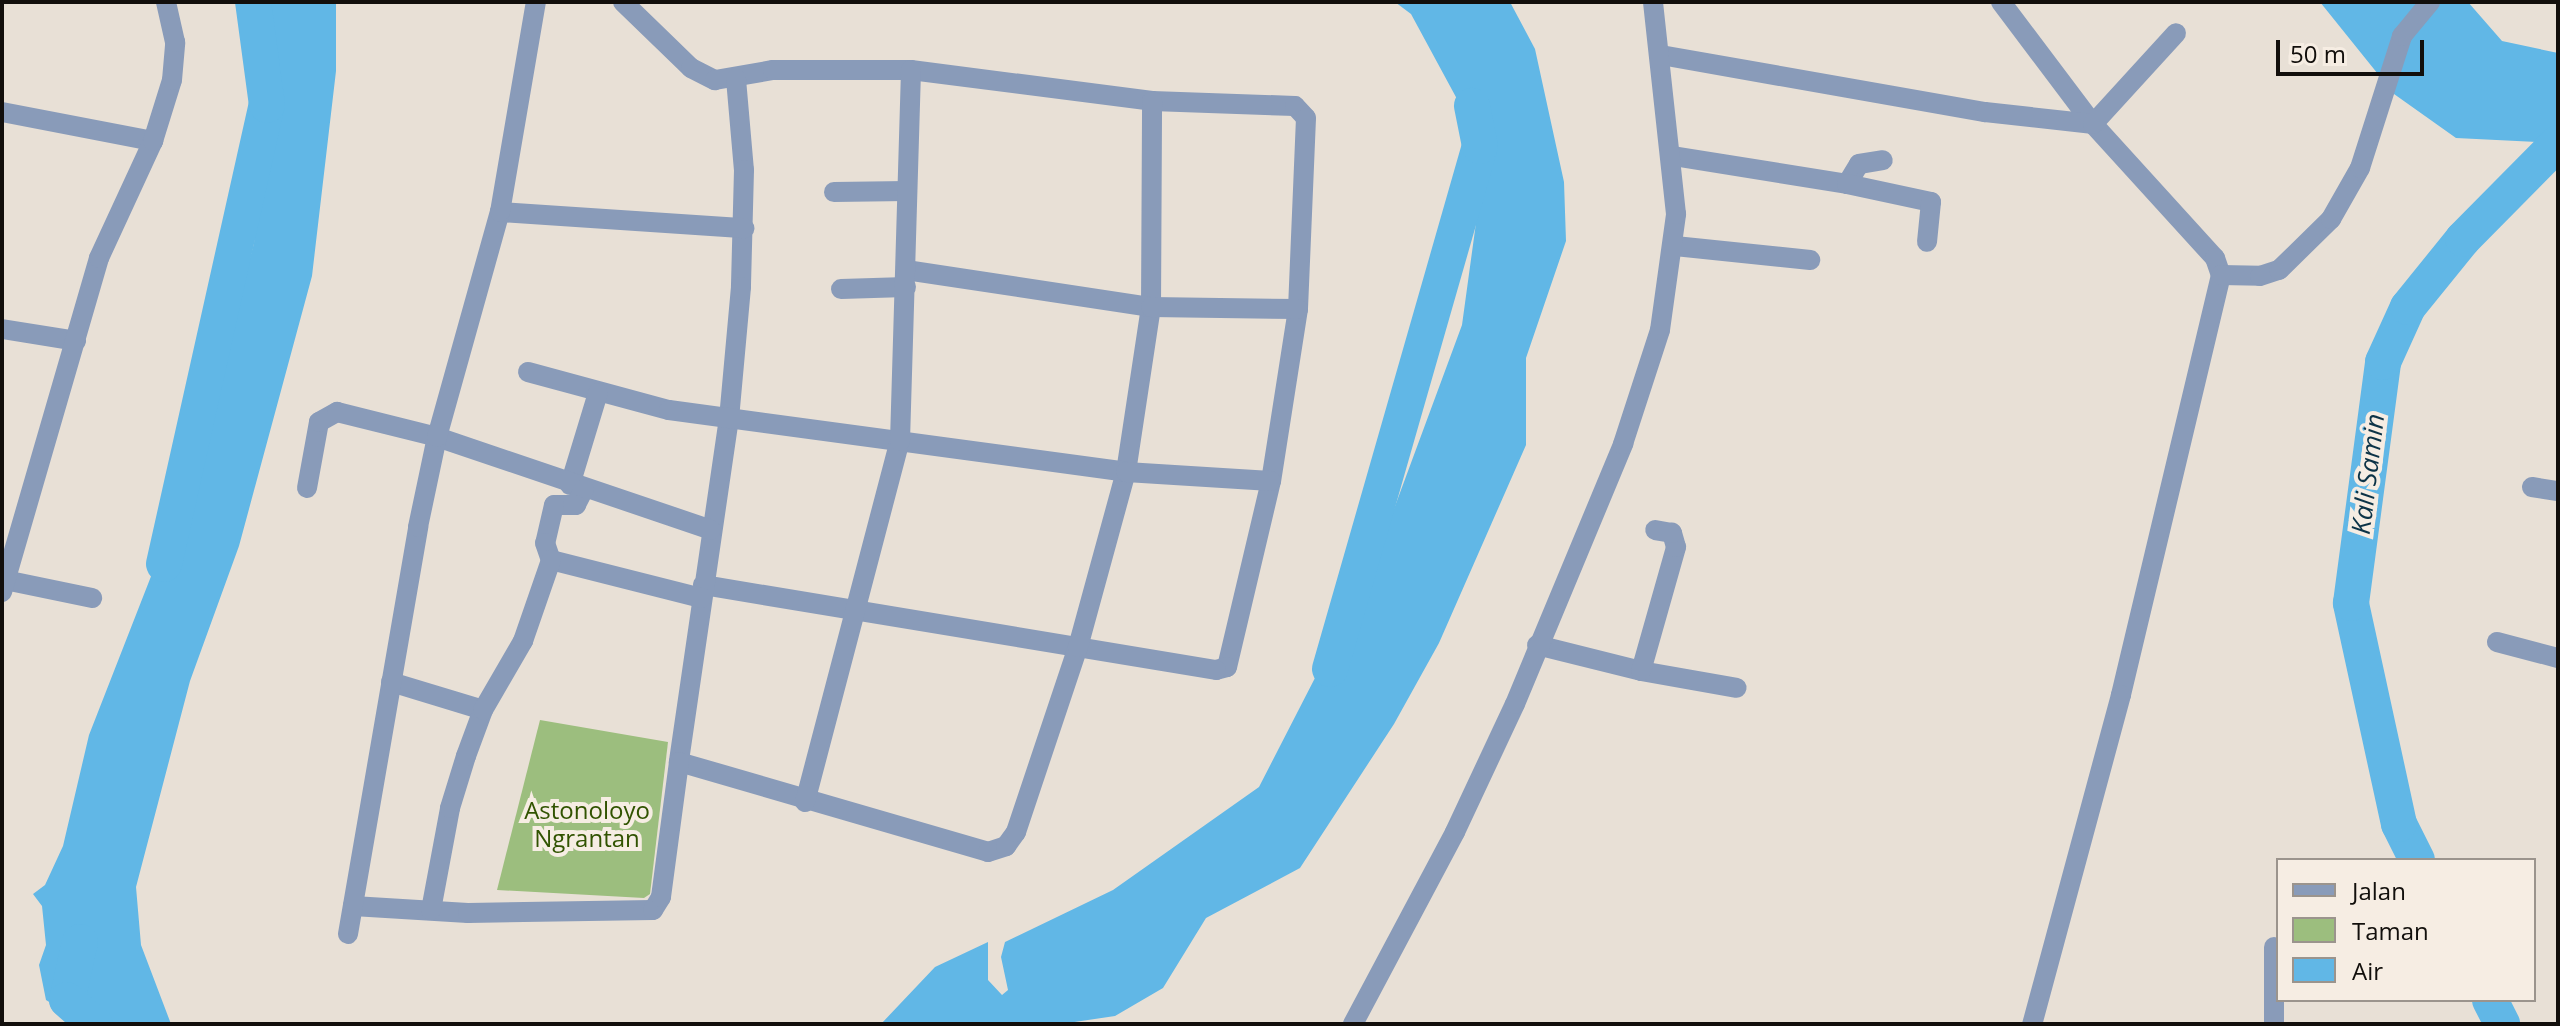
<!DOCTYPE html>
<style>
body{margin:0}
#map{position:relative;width:2560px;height:1026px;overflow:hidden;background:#e8e0d6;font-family:"Open Sans",sans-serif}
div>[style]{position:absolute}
.green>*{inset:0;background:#9cbe7e}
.water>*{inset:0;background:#61b7e6}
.river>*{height:36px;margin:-18px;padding:0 18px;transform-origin:18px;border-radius:18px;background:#61b7e6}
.minor>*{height:20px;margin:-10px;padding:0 10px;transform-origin:10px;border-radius:10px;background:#899bb9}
span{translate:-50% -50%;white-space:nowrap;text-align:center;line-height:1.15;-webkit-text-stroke:8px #f6ede3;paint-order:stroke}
.park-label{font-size:24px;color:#315301}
.water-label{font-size:26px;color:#0c3347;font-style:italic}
.frame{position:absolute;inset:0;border:4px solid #120f0c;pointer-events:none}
.legend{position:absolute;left:2276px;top:858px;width:260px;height:144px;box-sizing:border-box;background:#f6ede3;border:2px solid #9b948d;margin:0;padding:10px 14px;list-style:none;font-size:24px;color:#120f0c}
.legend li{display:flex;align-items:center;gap:16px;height:40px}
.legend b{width:40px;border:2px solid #9b948d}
.scale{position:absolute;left:2276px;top:40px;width:148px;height:36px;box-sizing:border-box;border:4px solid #120f0c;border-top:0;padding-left:10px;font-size:24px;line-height:28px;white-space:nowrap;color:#120f0c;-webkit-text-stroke:6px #f6ede3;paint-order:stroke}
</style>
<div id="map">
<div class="green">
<i style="clip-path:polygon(540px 720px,668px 742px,650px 894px,644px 898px,497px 890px)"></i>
</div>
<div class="water">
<i style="clip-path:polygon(243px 2px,336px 2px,336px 71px,312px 276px,239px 546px,190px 681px,136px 887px,141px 945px,171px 1024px,67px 1024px,64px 1018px,72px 988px,64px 988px,54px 1005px,46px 1000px,39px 965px,46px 945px,42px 906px,33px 894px,45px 885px,63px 846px,89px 735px,200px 451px,254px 243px,260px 169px,258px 100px)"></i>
<i style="clip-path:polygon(1395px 2px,1510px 2px,1535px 49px,1564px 182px,1566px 241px,1526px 358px,1526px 445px,1439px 643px,1394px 724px,1300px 868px,1206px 918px,1163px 988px,1115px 1016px,1061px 1024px,881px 1024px,935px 967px,988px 942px,988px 980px,1002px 995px,1008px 990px,1001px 957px,1005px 942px,1113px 890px,1259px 787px,1374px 563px,1462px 325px,1479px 201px,1479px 152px,1457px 99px,1411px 14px)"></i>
<i style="clip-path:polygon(2320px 2px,2468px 2px,2502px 41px,2558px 53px,2558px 143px,2456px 138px,2394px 94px)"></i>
</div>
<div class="river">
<i style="left:164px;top:564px;width:470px;rotate:-77.4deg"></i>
<i style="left:267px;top:105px;width:104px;rotate:-97.7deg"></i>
<i style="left:1330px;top:669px;width:544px;rotate:-74deg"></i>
<i style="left:1480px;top:146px;width:41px;rotate:-101.3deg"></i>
<i style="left:2417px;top:860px;width:40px;rotate:-116.6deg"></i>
<i style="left:2399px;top:824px;width:226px;rotate:-102.3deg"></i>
<i style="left:2351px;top:603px;width:243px;rotate:-82.4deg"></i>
<i style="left:2383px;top:362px;width:60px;rotate:-65.6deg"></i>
<i style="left:2408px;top:307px;width:87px;rotate:-51deg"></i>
<i style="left:2463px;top:239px;width:135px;rotate:-45.3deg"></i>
<i style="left:80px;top:942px;width:59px;rotate:102.6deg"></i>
<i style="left:67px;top:1000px;width:37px;rotate:41deg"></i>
<i style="left:2490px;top:1000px;width:27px;rotate:63deg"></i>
</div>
<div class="minor">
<i style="left:623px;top:2px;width:95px;rotate:44.1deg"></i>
<i style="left:691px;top:68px;width:27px;rotate:27deg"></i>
<i style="left:715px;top:80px;width:59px;rotate:-9.8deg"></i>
<i style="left:773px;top:70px;width:138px"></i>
<i style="left:911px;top:70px;width:243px;rotate:7.3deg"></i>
<i style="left:1152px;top:101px;width:143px;rotate:2deg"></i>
<i style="left:1295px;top:106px;width:16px;rotate:47deg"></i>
<i style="left:1306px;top:118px;width:191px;rotate:92.4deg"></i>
<i style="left:1298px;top:309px;width:174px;rotate:98.9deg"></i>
<i style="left:1271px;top:481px;width:191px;rotate:103.3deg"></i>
<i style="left:1227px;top:667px;width:11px;rotate:165deg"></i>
<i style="left:1216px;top:670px;width:520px;rotate:-170.59deg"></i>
<i style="left:2001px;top:2px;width:153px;rotate:53deg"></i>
<i style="left:2093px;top:124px;width:181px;rotate:47.7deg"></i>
<i style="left:2215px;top:258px;width:18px;rotate:71deg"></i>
<i style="left:2221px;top:275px;width:432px;rotate:103.4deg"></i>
<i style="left:2121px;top:695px;width:341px;rotate:105.1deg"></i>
<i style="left:1661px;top:55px;width:329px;rotate:10deg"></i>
<i style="left:1985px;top:112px;width:109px;rotate:6.3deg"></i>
<i style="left:2093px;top:124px;width:123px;rotate:-47.6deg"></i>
<i style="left:736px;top:79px;width:91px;rotate:85deg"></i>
<i style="left:744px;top:170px;width:117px;rotate:91.5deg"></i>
<i style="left:741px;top:287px;width:132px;rotate:95.2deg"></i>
<i style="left:729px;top:418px;width:348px;rotate:98.3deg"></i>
<i style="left:679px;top:762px;width:322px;rotate:16.2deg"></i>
<i style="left:988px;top:852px;width:19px;rotate:-18deg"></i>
<i style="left:1006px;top:846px;width:17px;rotate:-54deg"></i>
<i style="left:1016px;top:832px;width:195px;rotate:-71.5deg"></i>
<i style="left:1078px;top:647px;width:181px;rotate:-74.7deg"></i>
<i style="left:1126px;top:472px;width:167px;rotate:-81.4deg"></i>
<i style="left:1151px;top:307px;width:206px;rotate:-89.7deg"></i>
<i style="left:2px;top:112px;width:154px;rotate:10.9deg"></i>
<i style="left:1673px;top:156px;width:176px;rotate:9.1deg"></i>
<i style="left:1847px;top:184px;width:23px;rotate:-59deg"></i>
<i style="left:1859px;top:164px;width:24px;rotate:-9deg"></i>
<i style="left:1847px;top:184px;width:86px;rotate:12.1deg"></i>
<i style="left:1931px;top:202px;width:40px;rotate:95.7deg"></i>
<i style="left:834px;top:192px;width:73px;rotate:-0.8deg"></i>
<i style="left:500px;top:212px;width:245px;rotate:3.8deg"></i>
<i style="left:1675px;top:246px;width:136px;rotate:5.9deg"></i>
<i style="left:906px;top:270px;width:248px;rotate:8.6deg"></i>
<i style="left:1151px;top:307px;width:147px;rotate:0.8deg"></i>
<i style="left:2221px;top:275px;width:39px;rotate:1deg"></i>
<i style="left:2260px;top:276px;width:20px;rotate:-18deg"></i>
<i style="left:2279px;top:270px;width:73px;rotate:-44.4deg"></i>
<i style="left:2331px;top:219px;width:59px;rotate:-60.4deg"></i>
<i style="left:2360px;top:168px;width:139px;rotate:-72.3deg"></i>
<i style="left:2402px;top:36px;width:44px;rotate:-50.5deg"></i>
<i style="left:841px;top:289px;width:65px;rotate:-1.8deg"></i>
<i style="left:2px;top:329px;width:75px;rotate:9.2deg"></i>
<i style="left:528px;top:372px;width:146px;rotate:15.1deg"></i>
<i style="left:669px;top:410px;width:461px;rotate:7.7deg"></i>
<i style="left:1126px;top:472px;width:145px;rotate:3.6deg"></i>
<i style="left:570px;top:485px;width:96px;rotate:-73.1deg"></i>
<i style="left:2532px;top:487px;width:26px;rotate:9deg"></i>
<i style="left:307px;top:488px;width:67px;rotate:-79.7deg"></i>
<i style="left:319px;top:422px;width:21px;rotate:-29deg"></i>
<i style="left:337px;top:412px;width:103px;rotate:14deg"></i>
<i style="left:437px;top:437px;width:289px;rotate:18.7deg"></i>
<i style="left:584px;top:489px;width:18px;rotate:117deg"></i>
<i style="left:576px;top:505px;width:22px;rotate:180deg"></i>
<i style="left:554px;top:505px;width:39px;rotate:103deg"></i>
<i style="left:545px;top:543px;width:18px;rotate:71deg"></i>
<i style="left:551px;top:560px;width:155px;rotate:14.2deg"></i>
<i style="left:5px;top:580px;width:89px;rotate:11.7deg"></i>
<i style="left:2px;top:592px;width:348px;rotate:-73.8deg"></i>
<i style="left:99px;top:258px;width:129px;rotate:-65.2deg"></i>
<i style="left:153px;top:141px;width:64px;rotate:-72.7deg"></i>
<i style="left:172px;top:80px;width:38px;rotate:-85deg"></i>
<i style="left:175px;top:42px;width:41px;rotate:-102.7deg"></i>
<i style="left:2497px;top:642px;width:63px;rotate:14.7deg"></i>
<i style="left:1537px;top:645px;width:107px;rotate:14deg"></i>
<i style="left:1641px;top:671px;width:97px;rotate:10deg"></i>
<i style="left:1641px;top:671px;width:129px;rotate:-74.2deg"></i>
<i style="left:1676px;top:547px;width:15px;rotate:-106deg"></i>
<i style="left:1672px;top:533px;width:17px;rotate:-170deg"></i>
<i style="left:391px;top:682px;width:96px;rotate:16.9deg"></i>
<i style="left:805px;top:802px;width:373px;rotate:-75.3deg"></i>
<i style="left:900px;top:441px;width:371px;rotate:-88.3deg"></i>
<i style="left:353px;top:906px;width:115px;rotate:3.5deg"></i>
<i style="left:468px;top:913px;width:185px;rotate:-0.9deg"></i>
<i style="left:653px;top:910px;width:15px;rotate:-58deg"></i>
<i style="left:661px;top:897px;width:136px;rotate:-82.4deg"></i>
<i style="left:431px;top:910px;width:104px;rotate:-79.4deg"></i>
<i style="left:450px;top:808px;width:54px;rotate:-72.9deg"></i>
<i style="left:466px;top:756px;width:49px;rotate:-69.7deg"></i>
<i style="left:483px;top:710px;width:80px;rotate:-59.9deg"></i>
<i style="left:523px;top:641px;width:86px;rotate:-70.9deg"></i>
<i style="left:348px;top:934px;width:413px;rotate:-80.2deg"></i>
<i style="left:418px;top:527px;width:92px;rotate:-78.1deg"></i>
<i style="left:437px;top:437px;width:234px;rotate:-74.4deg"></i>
<i style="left:500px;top:212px;width:213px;rotate:-80.3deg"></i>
<i style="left:1353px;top:1024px;width:217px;rotate:-62deg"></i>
<i style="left:1455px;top:832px;width:141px;rotate:-64.9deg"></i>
<i style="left:1515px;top:704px;width:282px;rotate:-67.4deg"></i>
<i style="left:1623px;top:444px;width:120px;rotate:-72deg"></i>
<i style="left:1660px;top:330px;width:117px;rotate:-82.1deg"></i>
<i style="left:1676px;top:214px;width:213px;rotate:-96.2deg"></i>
<i style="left:2274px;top:1024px;width:77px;rotate:-90deg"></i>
</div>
<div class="park-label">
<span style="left:587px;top:824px">Astonoloyo<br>Ngrantan</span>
</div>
<div class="water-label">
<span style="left:2368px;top:474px;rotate:-83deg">Kali Samin</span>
</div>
<div class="frame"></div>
<ul class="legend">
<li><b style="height:10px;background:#899bb9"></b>Jalan</li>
<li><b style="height:22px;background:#9cbe7e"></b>Taman</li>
<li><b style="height:22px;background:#61b7e6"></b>Air</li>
</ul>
<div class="scale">50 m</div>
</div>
